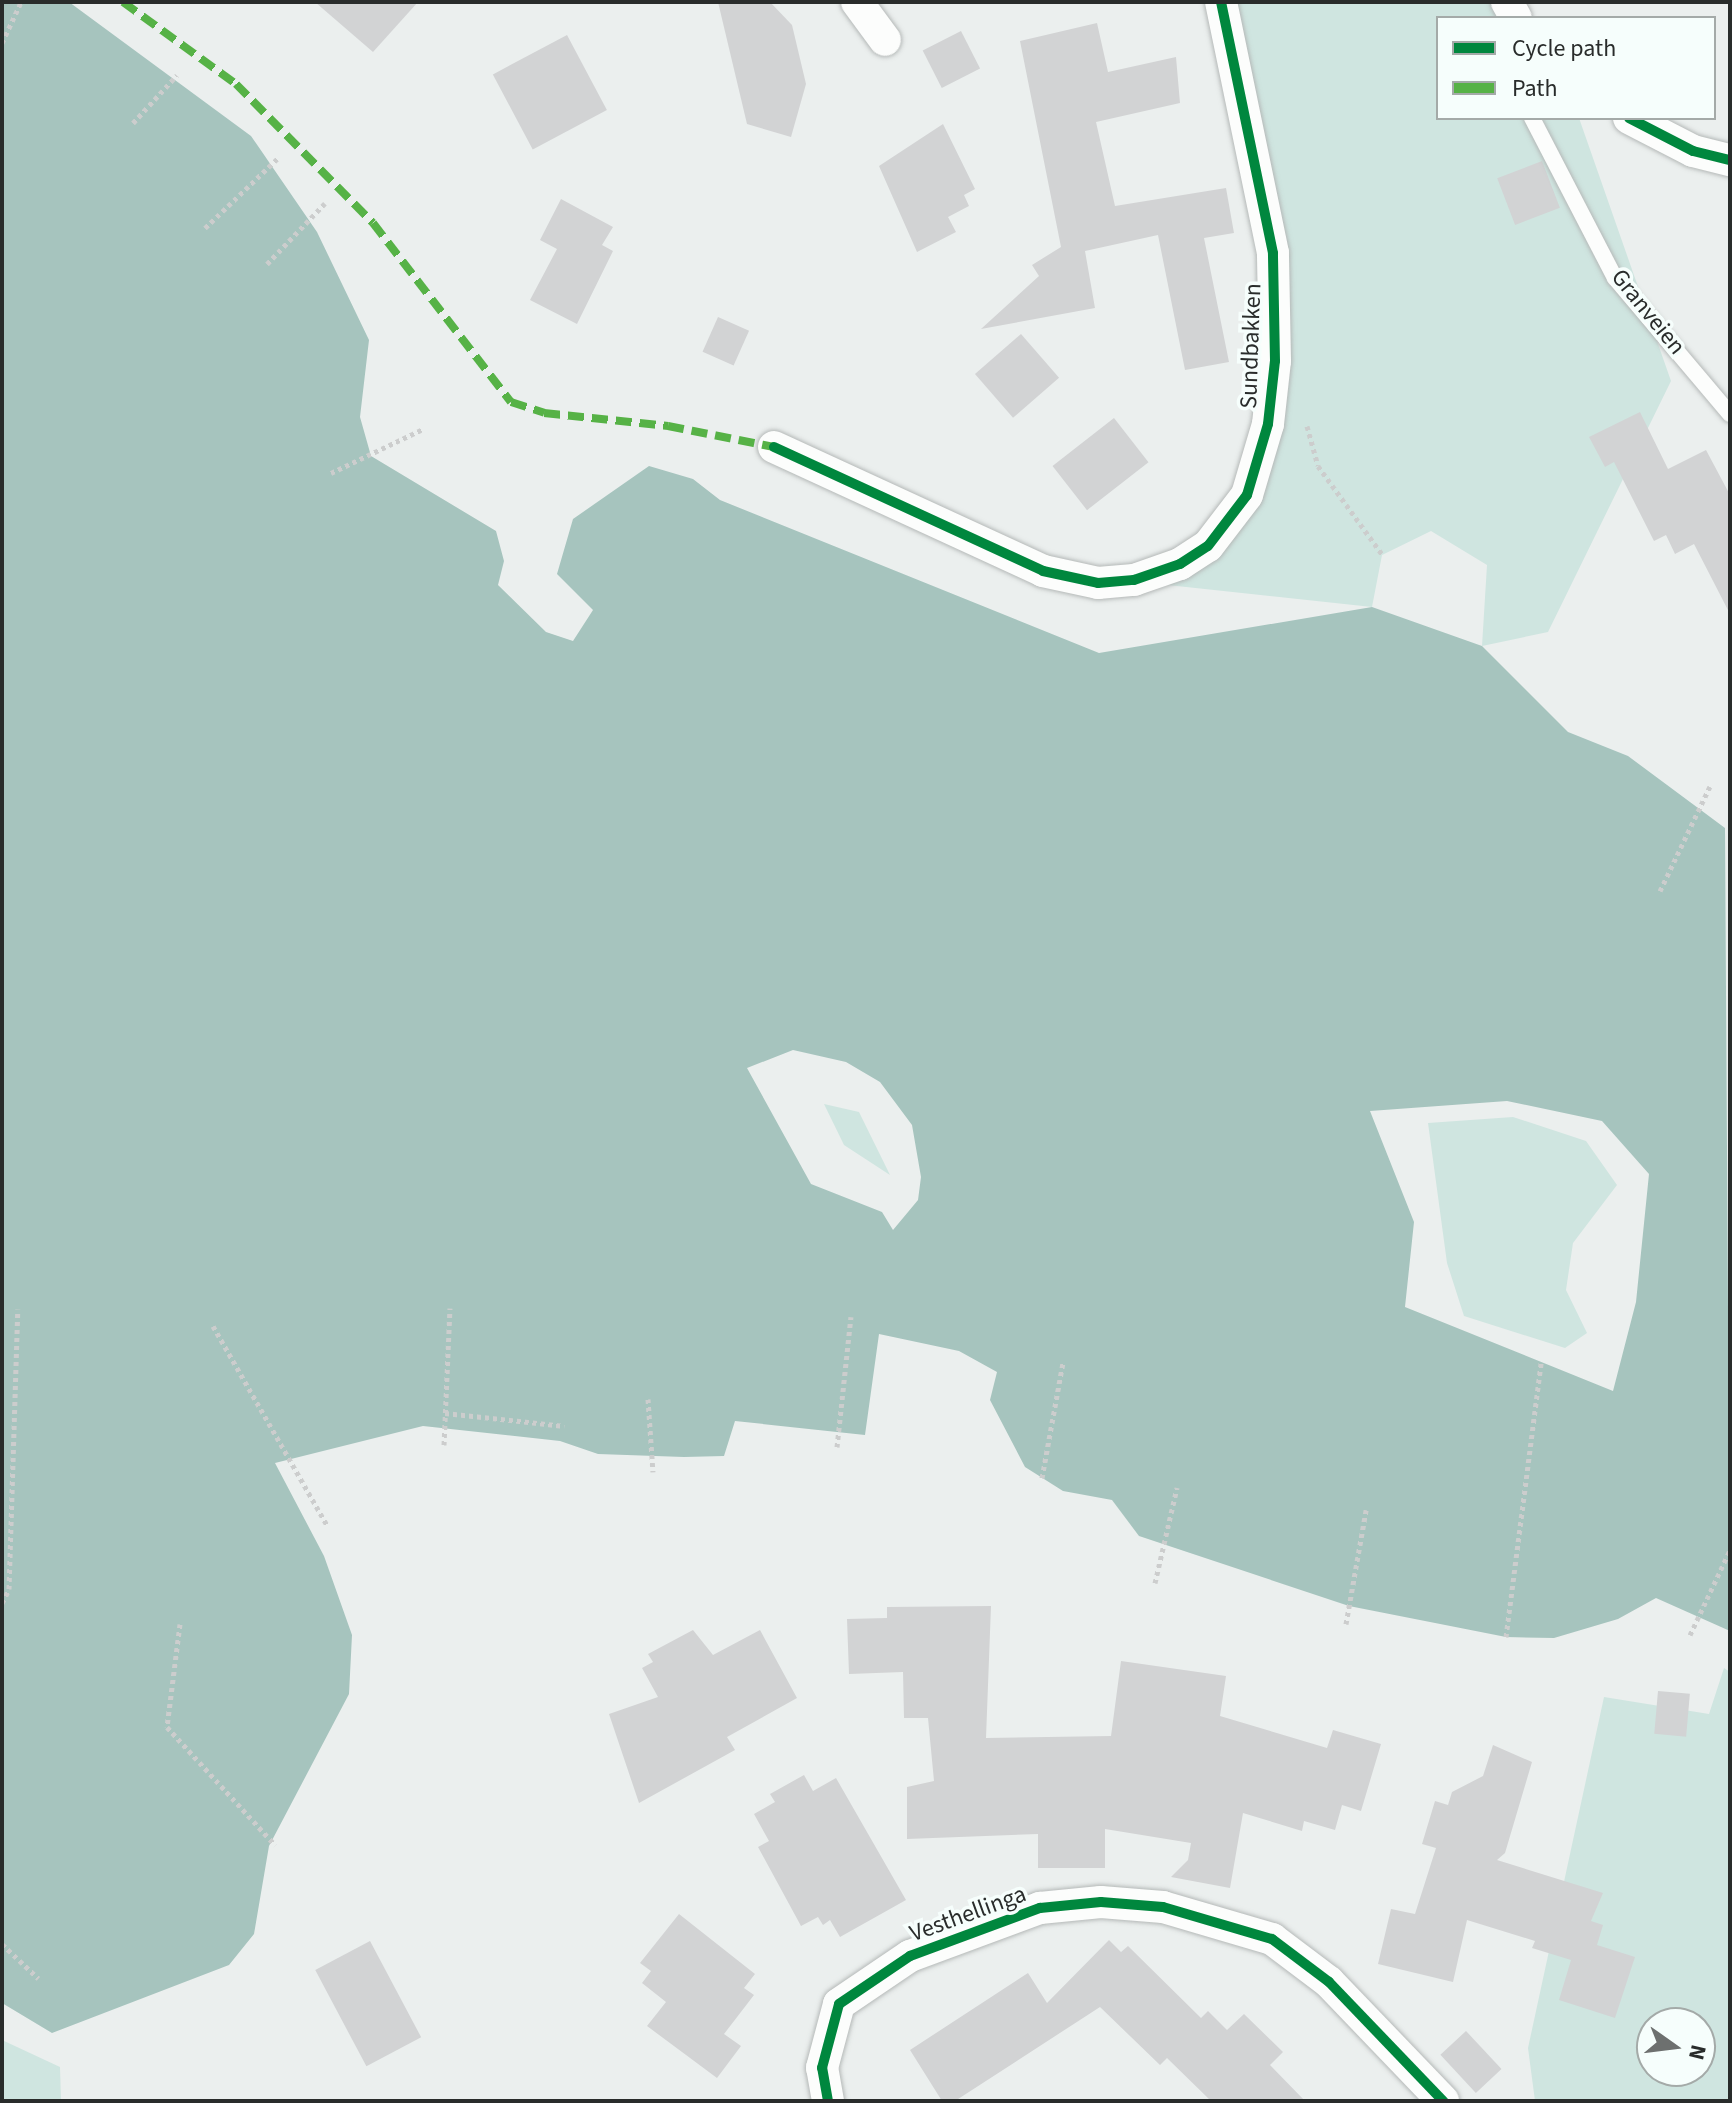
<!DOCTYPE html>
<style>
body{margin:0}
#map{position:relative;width:1732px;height:2103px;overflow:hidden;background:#ebefee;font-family:"Source Sans 3",sans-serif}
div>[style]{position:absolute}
.green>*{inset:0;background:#cfe5e0}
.water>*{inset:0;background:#a6c4be}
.building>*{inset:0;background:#d2d3d4;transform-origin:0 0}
.path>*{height:5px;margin-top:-2.5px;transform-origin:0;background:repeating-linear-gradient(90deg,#cccdcd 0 4px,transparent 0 8px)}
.roads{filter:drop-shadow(0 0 2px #b5b9b8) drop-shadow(0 0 2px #b5b9b8)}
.lane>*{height:16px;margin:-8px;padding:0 8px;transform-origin:8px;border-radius:8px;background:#fcfdfc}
.street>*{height:32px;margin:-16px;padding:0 16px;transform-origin:16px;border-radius:16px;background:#fcfdfc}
.quiet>*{height:8px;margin-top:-4px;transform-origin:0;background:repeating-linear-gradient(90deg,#56b246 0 16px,transparent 0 24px)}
.cycleway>*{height:10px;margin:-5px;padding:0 5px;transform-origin:5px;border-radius:5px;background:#00873e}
span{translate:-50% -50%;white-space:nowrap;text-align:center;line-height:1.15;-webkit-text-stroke:7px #f6fefc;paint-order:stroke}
.street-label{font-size:24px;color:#292c2b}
.frame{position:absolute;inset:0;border:4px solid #292c2b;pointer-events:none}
.legend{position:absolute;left:1436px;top:16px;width:280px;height:104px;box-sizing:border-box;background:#f6fefc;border:2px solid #a4aaa8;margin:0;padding:10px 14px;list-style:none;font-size:24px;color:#292c2b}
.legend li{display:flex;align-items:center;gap:16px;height:40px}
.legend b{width:40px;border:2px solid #a4aaa8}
.north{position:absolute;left:1636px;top:2007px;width:80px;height:80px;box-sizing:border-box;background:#f6fefc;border:2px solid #a4aaa8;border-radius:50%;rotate:104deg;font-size:22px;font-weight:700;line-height:32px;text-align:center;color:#292c2b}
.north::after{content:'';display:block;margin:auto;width:28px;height:36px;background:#6d706f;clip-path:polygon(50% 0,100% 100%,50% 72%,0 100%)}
</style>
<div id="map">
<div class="green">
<i style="clip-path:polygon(1214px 2px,1522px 2px,1533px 18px,1438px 18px,1438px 118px,1579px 118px,1671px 381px,1548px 632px,1482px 646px,1487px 565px,1431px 531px,1382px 555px,1372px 607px,1112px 579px,1190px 556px,1239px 481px,1275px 369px,1247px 158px)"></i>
<i style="clip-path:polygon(824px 1104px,859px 1112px,890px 1175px,844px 1145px)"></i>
<i style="clip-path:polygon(1513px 1117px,1586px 1141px,1617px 1185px,1573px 1243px,1566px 1290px,1587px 1333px,1565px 1348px,1464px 1316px,1447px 1263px,1428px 1123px)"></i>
<i style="clip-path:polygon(evenodd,1724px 1668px,1730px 1672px,1730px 2101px,1535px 2101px,1528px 2048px,1604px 1697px,1709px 1714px,1724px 1668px,1652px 2023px,1700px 2023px,1700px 2071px,1652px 2071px,1652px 2023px)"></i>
<i style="clip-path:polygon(2px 2040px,60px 2067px,61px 2101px,2px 2101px)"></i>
</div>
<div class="water">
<i style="clip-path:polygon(evenodd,2px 2px,69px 2px,251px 136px,317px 232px,369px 340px,360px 417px,371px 456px,496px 531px,504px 561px,498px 585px,546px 632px,573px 641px,593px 610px,557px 574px,573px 519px,649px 466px,693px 479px,720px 500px,1099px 653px,1372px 607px,1482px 646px,1568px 732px,1628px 756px,1725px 828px,1730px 1631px,1656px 1598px,1618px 1619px,1554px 1638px,1506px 1637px,1349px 1606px,1139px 1536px,1112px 1500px,1063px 1491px,1025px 1467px,990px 1400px,997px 1372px,959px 1351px,879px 1334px,865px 1435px,735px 1421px,724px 1456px,684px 1457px,598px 1454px,560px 1441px,423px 1426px,275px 1463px,324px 1556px,352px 1635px,349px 1694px,269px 1846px,254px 1934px,229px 1965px,52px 2033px,2px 2003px,2px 2px,793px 1050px,846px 1062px,880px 1082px,912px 1125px,921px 1177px,918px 1200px,893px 1230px,882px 1212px,811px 1184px,747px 1068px,793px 1050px,2px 2px,1507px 1101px,1602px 1121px,1649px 1174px,1636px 1302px,1613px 1391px,1405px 1307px,1414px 1222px,1370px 1111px,1507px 1101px)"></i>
</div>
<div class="building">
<i style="clip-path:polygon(315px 2px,418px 2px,373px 52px)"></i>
<i style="clip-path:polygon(718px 2px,770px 2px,792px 25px,806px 84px,791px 137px,747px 124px)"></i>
<i style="clip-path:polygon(1097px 23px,1108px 72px,1176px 57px,1180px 103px,1096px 122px,1115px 206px,1226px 188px,1234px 233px,1204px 238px,1229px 362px,1185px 370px,1158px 235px,1085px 251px,1095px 308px,981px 329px,1039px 276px,1032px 265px,1061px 247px,1020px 41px)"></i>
<i style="left:961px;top:31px;width:42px;height:43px;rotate:63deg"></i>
<i style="left:567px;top:35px;width:85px;height:84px;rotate:62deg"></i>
<i style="clip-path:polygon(943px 124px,975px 189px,964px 195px,969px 206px,948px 217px,956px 232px,917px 252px,879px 166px)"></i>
<i style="left:1542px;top:161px;width:50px;height:48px;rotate:69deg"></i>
<i style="clip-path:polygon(561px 199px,613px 227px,602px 245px,613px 251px,577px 324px,530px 300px,557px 249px,540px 240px)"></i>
<i style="left:718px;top:317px;width:34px;height:38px;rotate:24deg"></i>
<i style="left:1021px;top:334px;width:58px;height:61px;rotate:49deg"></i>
<i style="clip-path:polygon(1640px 412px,1668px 469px,1706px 450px,1730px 495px,1730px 614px,1694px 544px,1675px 554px,1666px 535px,1654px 541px,1614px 462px,1605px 467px,1589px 437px)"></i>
<i style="left:1114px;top:418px;width:56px;height:78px;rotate:52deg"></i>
<i style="clip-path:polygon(991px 1606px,986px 1738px,1111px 1736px,1121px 1661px,1226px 1676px,1220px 1716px,1327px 1748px,1333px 1730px,1381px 1744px,1361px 1811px,1342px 1805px,1335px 1830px,1304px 1821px,1302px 1831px,1243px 1813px,1230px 1888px,1171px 1877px,1188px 1860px,1191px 1843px,1105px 1829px,1105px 1868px,1038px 1868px,1038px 1834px,907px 1839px,907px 1787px,934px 1781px,928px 1718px,904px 1718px,903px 1672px,849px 1674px,847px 1619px,887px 1618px,887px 1607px)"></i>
<i style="clip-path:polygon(693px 1630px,713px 1655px,760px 1630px,797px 1698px,727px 1737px,735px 1750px,639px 1803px,609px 1714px,658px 1697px,642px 1668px,653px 1662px,648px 1654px)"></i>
<i style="left:1658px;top:1691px;width:32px;height:43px;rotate:5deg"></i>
<i style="clip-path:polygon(1493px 1745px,1532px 1762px,1505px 1853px,1497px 1860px,1603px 1893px,1591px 1921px,1603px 1925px,1597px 1945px,1635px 1957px,1615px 2018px,1559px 2000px,1571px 1960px,1532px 1948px,1535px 1941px,1467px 1920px,1453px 1982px,1378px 1964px,1391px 1909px,1415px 1914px,1436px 1848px,1422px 1844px,1435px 1801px,1448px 1805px,1452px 1792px,1483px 1776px)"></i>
<i style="clip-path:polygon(804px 1775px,813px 1791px,836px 1778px,906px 1900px,840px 1937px,830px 1920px,823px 1925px,818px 1917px,801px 1926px,758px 1847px,769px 1841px,754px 1814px,775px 1802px,770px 1794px)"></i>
<i style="clip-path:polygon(679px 1914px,755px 1974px,744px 1988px,754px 1995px,724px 2034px,741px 2046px,717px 2078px,647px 2026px,666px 2002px,642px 1983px,651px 1971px,640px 1963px)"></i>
<i style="clip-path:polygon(1109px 1940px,1121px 1952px,1128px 1946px,1201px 2018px,1208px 2011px,1227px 2030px,1244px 2014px,1283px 2052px,1270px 2065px,1305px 2101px,1211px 2101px,1167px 2058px,1160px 2065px,1100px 2007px,955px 2101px,942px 2101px,910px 2050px,1028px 1973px,1047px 2003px)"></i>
<i style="left:370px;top:1941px;width:109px;height:62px;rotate:62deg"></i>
<i style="left:1466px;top:2031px;width:52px;height:35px;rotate:47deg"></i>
</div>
<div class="path">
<i style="left:2px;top:43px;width:45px;rotate:-65.1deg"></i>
<i style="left:133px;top:123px;width:65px;rotate:-47.5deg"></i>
<i style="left:205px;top:228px;width:103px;rotate:-43.8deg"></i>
<i style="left:267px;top:264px;width:84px;rotate:-46.4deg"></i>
<i style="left:1307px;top:426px;width:41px;rotate:74.6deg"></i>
<i style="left:1318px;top:466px;width:109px;rotate:54deg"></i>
<i style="left:331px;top:473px;width:102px;rotate:-25.6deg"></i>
<i style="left:1660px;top:891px;width:116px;rotate:-64.5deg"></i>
<i style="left:213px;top:1326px;width:229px;rotate:60.2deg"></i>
<i style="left:648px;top:1399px;width:73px;rotate:86.1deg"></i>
<i style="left:445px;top:1413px;width:120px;rotate:6.2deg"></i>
<i style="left:444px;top:1445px;width:137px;rotate:-87.5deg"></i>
<i style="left:837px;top:1447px;width:131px;rotate:-83.9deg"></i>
<i style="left:1042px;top:1478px;width:117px;rotate:-79.7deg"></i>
<i style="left:1155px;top:1583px;width:98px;rotate:-77deg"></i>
<i style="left:2px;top:1603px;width:16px;rotate:-63deg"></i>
<i style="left:9px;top:1589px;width:280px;rotate:-88.2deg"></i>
<i style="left:180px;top:1624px;width:104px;rotate:97.2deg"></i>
<i style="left:167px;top:1727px;width:160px;rotate:47.5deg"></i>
<i style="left:1346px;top:1624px;width:116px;rotate:-80deg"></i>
<i style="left:1690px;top:1635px;width:94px;rotate:-64.8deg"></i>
<i style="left:1506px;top:1637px;width:277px;rotate:-82.7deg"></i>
<i style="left:2px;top:1944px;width:50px;rotate:43.4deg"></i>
</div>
<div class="roads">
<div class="lane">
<i style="left:1532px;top:118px;width:180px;rotate:62.6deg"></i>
<i style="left:1615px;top:278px;width:178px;rotate:49.8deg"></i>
</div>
<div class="street">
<i style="left:857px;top:2px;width:47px;rotate:53.6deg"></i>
<i style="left:1507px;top:2px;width:18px;rotate:61deg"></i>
<i style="left:1629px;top:118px;width:72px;rotate:27.3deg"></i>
<i style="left:1693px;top:151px;width:38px;rotate:14deg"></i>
<i style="left:774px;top:447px;width:296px;rotate:24.7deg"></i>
<i style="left:1043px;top:571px;width:56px;rotate:12.3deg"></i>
<i style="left:1098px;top:583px;width:36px;rotate:-5deg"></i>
<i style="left:1134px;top:580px;width:49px;rotate:-19.2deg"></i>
<i style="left:1180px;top:564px;width:33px;rotate:-33deg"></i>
<i style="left:1208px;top:546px;width:64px;rotate:-52.6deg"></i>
<i style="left:1247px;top:495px;width:74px;rotate:-73.5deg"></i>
<i style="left:1268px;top:424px;width:63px;rotate:-83.7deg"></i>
<i style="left:1275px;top:361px;width:108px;rotate:-91.1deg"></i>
<i style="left:1273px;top:253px;width:256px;rotate:-101.7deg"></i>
<i style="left:828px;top:2101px;width:34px;rotate:-100deg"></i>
<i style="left:822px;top:2068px;width:66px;rotate:-75.1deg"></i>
<i style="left:839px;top:2004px;width:86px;rotate:-34.1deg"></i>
<i style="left:910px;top:1956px;width:139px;rotate:-20.3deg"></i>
<i style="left:1040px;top:1908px;width:61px;rotate:-5.6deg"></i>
<i style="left:1101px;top:1902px;width:62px;rotate:4.6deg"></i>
<i style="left:1163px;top:1907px;width:114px;rotate:16.4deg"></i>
<i style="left:1272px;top:1939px;width:71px;rotate:37deg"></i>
<i style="left:1329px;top:1982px;width:165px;rotate:46.2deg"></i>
</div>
</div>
<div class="quiet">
<i style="left:123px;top:2px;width:140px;rotate:36deg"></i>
<i style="left:236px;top:84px;width:195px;rotate:45.4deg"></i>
<i style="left:373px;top:223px;width:226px;rotate:52.4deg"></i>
<i style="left:511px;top:402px;width:35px;rotate:18deg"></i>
<i style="left:544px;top:413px;width:125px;rotate:6deg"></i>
<i style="left:668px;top:426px;width:108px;rotate:11.2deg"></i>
</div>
<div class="cycleway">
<i style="left:1629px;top:118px;width:72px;rotate:27.3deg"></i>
<i style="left:1693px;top:151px;width:38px;rotate:14deg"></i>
<i style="left:774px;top:447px;width:296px;rotate:24.7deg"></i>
<i style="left:1043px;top:571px;width:56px;rotate:12.3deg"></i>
<i style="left:1098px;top:583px;width:36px;rotate:-5deg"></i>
<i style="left:1134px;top:580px;width:49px;rotate:-19.2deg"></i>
<i style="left:1180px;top:564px;width:33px;rotate:-33deg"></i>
<i style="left:1208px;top:546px;width:64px;rotate:-52.6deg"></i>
<i style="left:1247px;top:495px;width:74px;rotate:-73.5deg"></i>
<i style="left:1268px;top:424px;width:63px;rotate:-83.7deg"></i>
<i style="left:1275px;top:361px;width:108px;rotate:-91.1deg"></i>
<i style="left:1273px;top:253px;width:256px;rotate:-101.7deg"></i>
<i style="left:828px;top:2101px;width:34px;rotate:-100deg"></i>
<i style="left:822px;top:2068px;width:66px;rotate:-75.1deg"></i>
<i style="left:839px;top:2004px;width:86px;rotate:-34.1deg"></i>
<i style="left:910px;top:1956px;width:139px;rotate:-20.3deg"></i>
<i style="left:1040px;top:1908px;width:61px;rotate:-5.6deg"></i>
<i style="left:1101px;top:1902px;width:62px;rotate:4.6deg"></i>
<i style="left:1163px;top:1907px;width:114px;rotate:16.4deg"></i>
<i style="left:1272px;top:1939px;width:71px;rotate:37deg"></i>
<i style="left:1329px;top:1982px;width:165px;rotate:46.2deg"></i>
</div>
<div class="street-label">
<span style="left:1648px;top:312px;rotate:51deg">Granveien</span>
<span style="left:1251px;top:346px;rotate:-88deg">Sundbakken</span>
<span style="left:968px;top:1914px;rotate:-20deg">Vesthellinga</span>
</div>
<div class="frame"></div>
<ul class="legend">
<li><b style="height:10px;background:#00873e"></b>Cycle path</li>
<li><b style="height:10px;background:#56b246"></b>Path</li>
</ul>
<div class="north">N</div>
</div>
